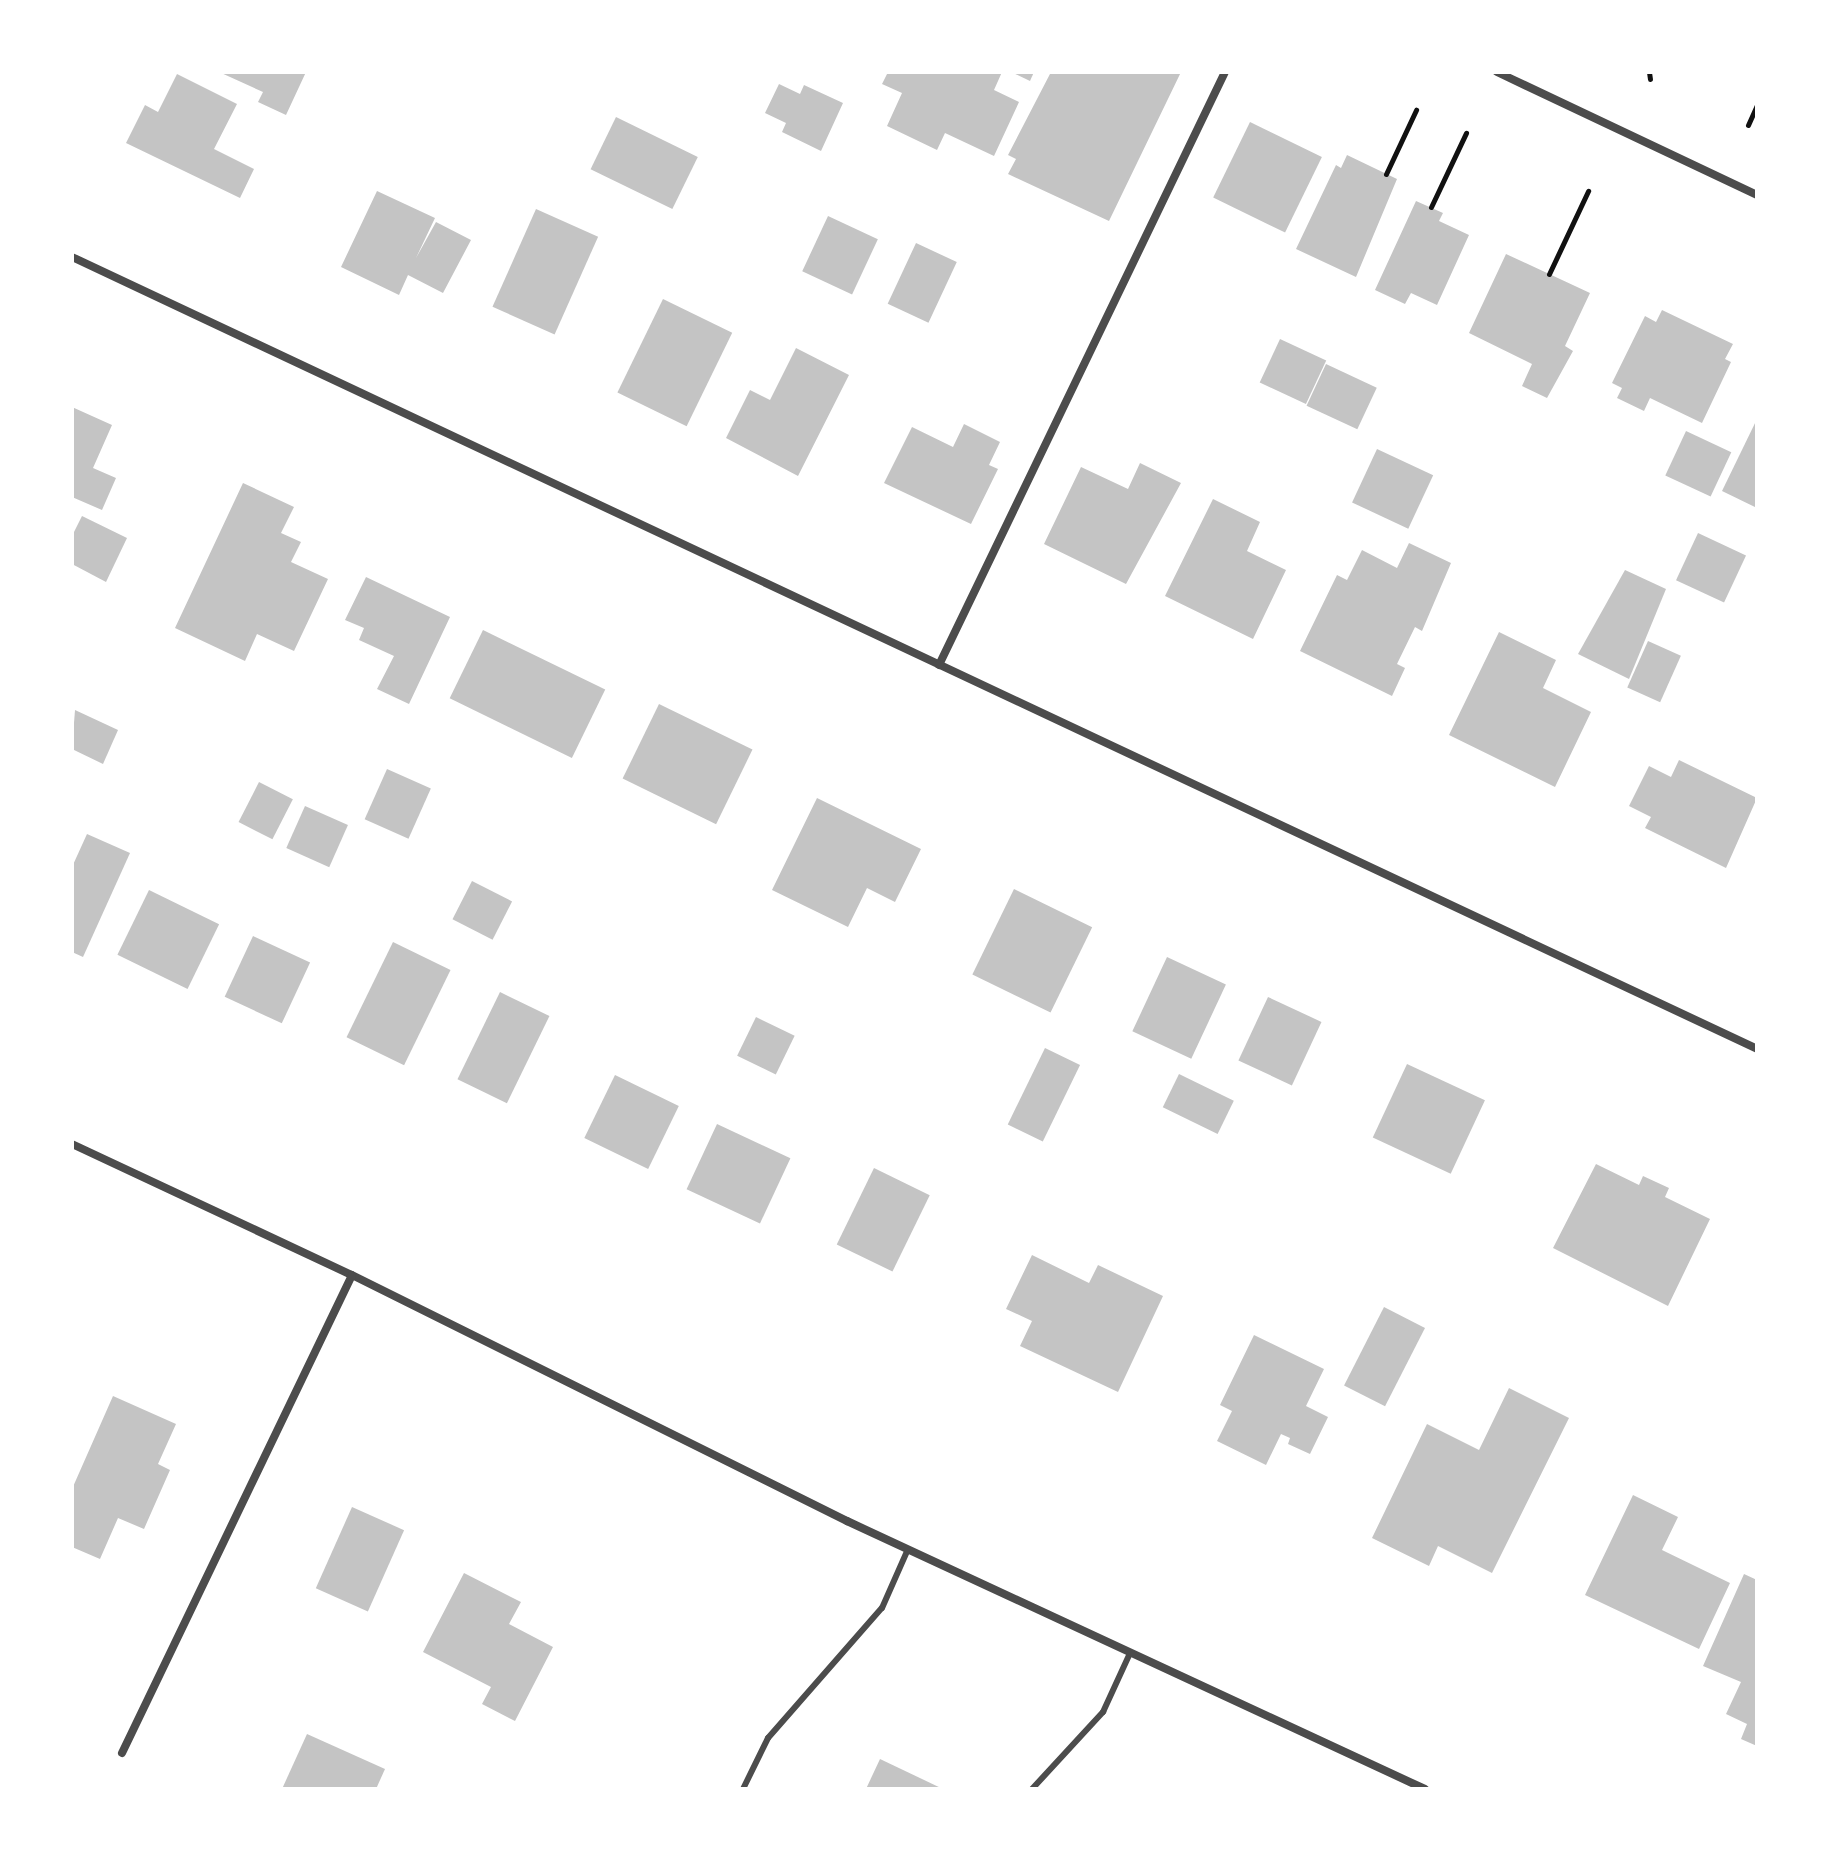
<!DOCTYPE html>
<style>
body{margin:0}
#map{position:relative;width:1829px;height:1861px;overflow:hidden;background:#fff;font-family:"Open Sans",sans-serif}
div>[style]{position:absolute}
.building>*{inset:0;background:#c4c4c4;transform-origin:0 0}
.path>*{height:5px;margin:-2.5px;padding:0 2.5px;transform-origin:2.5px;border-radius:2.5px;background:#111}
.service>*{height:6px;margin:-3px;padding:0 3px;transform-origin:3px;border-radius:3px;background:#4c4c4c}
.minor>*{height:8px;margin:-4px;padding:0 4px;transform-origin:4px;border-radius:4px;background:#4c4c4c}
span{translate:-50% -50%;white-space:nowrap;text-align:center;line-height:1.15;-webkit-text-stroke:7px #fff;paint-order:stroke}
.frame{position:absolute;inset:0;border:74px solid #fff;pointer-events:none}
</style>
<div id="map">
<div class="building">
<i style="clip-path:polygon(219px 72px,306px 72px,286px 115px,258px 102px,263px 92px)"></i>
<i style="clip-path:polygon(888px 72px,1002px 72px,994px 90px,1019px 102px,994px 156px,945px 133px,937px 150px,887px 126px,902px 93px,882px 84px)"></i>
<i style="clip-path:polygon(1011px 72px,1034px 72px,1030px 81px)"></i>
<i style="clip-path:polygon(1051px 72px,1181px 72px,1109px 221px,1008px 174px,1016px 159px,1008px 155px)"></i>
<i style="clip-path:polygon(177px 74px,237px 104px,214px 149px,254px 169px,240px 198px,126px 143px,145px 105px,158px 112px)"></i>
<i style="clip-path:polygon(779px 84px,800px 94px,804px 85px,843px 103px,821px 151px,782px 132px,786px 123px,765px 113px)"></i>
<i style="left:616px;top:117px;width:91px;height:58px;rotate:26deg"></i>
<i style="left:1250px;top:122px;width:80px;height:84px;rotate:26deg"></i>
<i style="clip-path:polygon(1347px 155px,1397px 179px,1356px 277px,1296px 249px,1336px 165px,1341px 168px)"></i>
<i style="clip-path:polygon(377px 191px,435px 218px,416px 258px,436px 222px,471px 240px,443px 293px,408px 275px,399px 295px,341px 267px)"></i>
<i style="clip-path:polygon(1416px 201px,1443px 213px,1439px 221px,1469px 235px,1437px 305px,1411px 293px,1405px 304px,1375px 290px)"></i>
<i style="left:536px;top:209px;width:68px;height:107px;rotate:24deg"></i>
<i style="left:828px;top:216px;width:55px;height:61px;rotate:25deg"></i>
<i style="left:916px;top:243px;width:45px;height:67px;rotate:25deg"></i>
<i style="clip-path:polygon(1506px 254px,1590px 293px,1565px 346px,1573px 351px,1547px 398px,1522px 386px,1532px 364px,1469px 333px)"></i>
<i style="left:663px;top:299px;width:77px;height:104px;rotate:26deg"></i>
<i style="clip-path:polygon(1662px 310px,1733px 344px,1725px 359px,1731px 362px,1702px 423px,1650px 398px,1644px 411px,1617px 398px,1622px 388px,1612px 383px,1645px 316px,1656px 322px)"></i>
<i style="left:1280px;top:339px;width:51px;height:48px;rotate:25deg"></i>
<i style="clip-path:polygon(796px 348px,849px 375px,798px 476px,726px 438px,750px 390px,770px 400px)"></i>
<i style="left:1326px;top:364px;width:56px;height:46px;rotate:25deg"></i>
<i style="clip-path:polygon(72px 407px,112px 425px,93px 468px,116px 478px,102px 510px,72px 497px)"></i>
<i style="clip-path:polygon(1757px 419px,1757px 508px,1722px 491px)"></i>
<i style="clip-path:polygon(964px 424px,1000px 442px,989px 465px,998px 469px,971px 524px,884px 483px,912px 427px,953px 447px)"></i>
<i style="left:1686px;top:431px;width:50px;height:49px;rotate:25deg"></i>
<i style="left:1377px;top:449px;width:62px;height:59px;rotate:25deg"></i>
<i style="clip-path:polygon(1140px 463px,1181px 483px,1126px 584px,1044px 544px,1081px 467px,1128px 489px)"></i>
<i style="clip-path:polygon(243px 483px,294px 507px,281px 533px,301px 542px,291px 562px,328px 579px,294px 651px,257px 634px,245px 661px,175px 628px)"></i>
<i style="clip-path:polygon(1213px 499px,1260px 522px,1247px 551px,1286px 570px,1253px 639px,1165px 596px)"></i>
<i style="clip-path:polygon(82px 516px,127px 538px,106px 582px,72px 564px,72px 536px)"></i>
<i style="left:1698px;top:533px;width:53px;height:52px;rotate:25deg"></i>
<i style="clip-path:polygon(1409px 543px,1451px 563px,1422px 631px,1415px 627px,1397px 664px,1405px 668px,1392px 696px,1300px 651px,1337px 575px,1347px 580px,1362px 550px,1397px 568px)"></i>
<i style="clip-path:polygon(1625px 570px,1666px 589px,1629px 679px,1578px 654px)"></i>
<i style="clip-path:polygon(366px 577px,450px 617px,409px 704px,377px 689px,394px 656px,359px 640px,364px 628px,345px 620px)"></i>
<i style="left:483px;top:630px;width:136px;height:76px;rotate:26deg"></i>
<i style="clip-path:polygon(1499px 632px,1556px 660px,1543px 688px,1591px 712px,1555px 787px,1449px 735px)"></i>
<i style="left:1648px;top:641px;width:36px;height:51px;rotate:24deg"></i>
<i style="left:659px;top:704px;width:104px;height:83px;rotate:26deg"></i>
<i style="clip-path:polygon(75px 710px,118px 730px,103px 764px,72px 749px)"></i>
<i style="clip-path:polygon(1679px 760px,1757px 798px,1726px 868px,1645px 828px,1651px 817px,1629px 806px,1649px 766px,1671px 777px)"></i>
<i style="left:387px;top:769px;width:48px;height:55px;rotate:24deg"></i>
<i style="left:259px;top:782px;width:38px;height:45px;rotate:27deg"></i>
<i style="clip-path:polygon(817px 798px,921px 849px,895px 902px,867px 888px,848px 927px,772px 890px)"></i>
<i style="left:305px;top:806px;width:47px;height:46px;rotate:24deg"></i>
<i style="clip-path:polygon(87px 834px,130px 853px,83px 957px,72px 952px,72px 867px)"></i>
<i style="left:472px;top:881px;width:45px;height:43px;rotate:27deg"></i>
<i style="left:1014px;top:889px;width:87px;height:95px;rotate:26deg"></i>
<i style="left:149px;top:890px;width:78px;height:72px;rotate:26deg"></i>
<i style="left:253px;top:936px;width:63px;height:67px;rotate:25deg"></i>
<i style="left:393px;top:942px;width:64px;height:106px;rotate:26deg"></i>
<i style="left:1167px;top:957px;width:65px;height:82px;rotate:25deg"></i>
<i style="left:500px;top:992px;width:55px;height:97px;rotate:26deg"></i>
<i style="left:1268px;top:997px;width:59px;height:70px;rotate:25deg"></i>
<i style="left:756px;top:1017px;width:43px;height:43px;rotate:26deg"></i>
<i style="left:1045px;top:1048px;width:39px;height:85px;rotate:26deg"></i>
<i style="left:1407px;top:1064px;width:86px;height:81px;rotate:25deg"></i>
<i style="left:1179px;top:1074px;width:61px;height:37px;rotate:26deg"></i>
<i style="left:615px;top:1075px;width:71px;height:70px;rotate:26deg"></i>
<i style="left:717px;top:1124px;width:81px;height:72px;rotate:25deg"></i>
<i style="clip-path:polygon(1596px 1164px,1639px 1185px,1643px 1176px,1669px 1188px,1665px 1197px,1710px 1219px,1668px 1306px,1553px 1248px)"></i>
<i style="left:874px;top:1168px;width:62px;height:85px;rotate:26deg"></i>
<i style="clip-path:polygon(1032px 1255px,1089px 1283px,1098px 1265px,1163px 1296px,1118px 1392px,1020px 1346px,1032px 1321px,1006px 1309px)"></i>
<i style="left:1384px;top:1307px;width:46px;height:88px;rotate:27deg"></i>
<i style="clip-path:polygon(1254px 1335px,1324px 1369px,1306px 1406px,1328px 1417px,1310px 1454px,1288px 1444px,1290px 1438px,1281px 1434px,1266px 1465px,1217px 1441px,1232px 1411px,1220px 1405px)"></i>
<i style="clip-path:polygon(1509px 1388px,1569px 1418px,1492px 1573px,1438px 1546px,1429px 1566px,1372px 1538px,1427px 1424px,1479px 1450px)"></i>
<i style="clip-path:polygon(113px 1396px,176px 1424px,158px 1464px,170px 1470px,144px 1529px,118px 1518px,100px 1559px,72px 1547px,72px 1489px)"></i>
<i style="clip-path:polygon(1633px 1495px,1678px 1517px,1662px 1550px,1730px 1583px,1699px 1649px,1585px 1595px)"></i>
<i style="left:352px;top:1507px;width:57px;height:89px;rotate:24deg"></i>
<i style="clip-path:polygon(464px 1573px,521px 1602px,509px 1624px,553px 1647px,515px 1721px,482px 1704px,491px 1687px,423px 1652px)"></i>
<i style="clip-path:polygon(1744px 1574px,1757px 1580px,1757px 1746px,1741px 1739px,1747px 1724px,1726px 1714px,1741px 1682px,1703px 1666px)"></i>
<i style="clip-path:polygon(307px 1734px,385px 1769px,376px 1789px,282px 1789px)"></i>
<i style="clip-path:polygon(880px 1759px,943px 1789px,866px 1789px)"></i>
</div>
<div class="path">
<i style="left:1649px;top:72px;width:7px;rotate:82deg"></i>
<i style="left:1748px;top:125px;width:22px;rotate:-66deg"></i>
<i style="left:1386px;top:174px;width:71px;rotate:-64.9deg"></i>
<i style="left:1431px;top:207px;width:82px;rotate:-64.7deg"></i>
<i style="left:1549px;top:274px;width:92px;rotate:-64.8deg"></i>
</div>
<div class="service">
<i style="left:743px;top:1789px;width:57px;rotate:-63.9deg"></i>
<i style="left:768px;top:1738px;width:173px;rotate:-48.8deg"></i>
<i style="left:882px;top:1608px;width:64px;rotate:-66.2deg"></i>
<i style="left:1032px;top:1789px;width:105px;rotate:-47.3deg"></i>
<i style="left:1103px;top:1712px;width:65px;rotate:-65.4deg"></i>
</div>
<div class="minor">
<i style="left:1497px;top:72px;width:288px;rotate:25.3deg"></i>
<i style="left:72px;top:257px;width:1862px;rotate:25.17deg"></i>
<i style="left:939px;top:665px;width:658px;rotate:-64.25deg"></i>
<i style="left:72px;top:1144px;width:309px;rotate:25.1deg"></i>
<i style="left:352px;top:1275px;width:553px;rotate:26.43deg"></i>
<i style="left:847px;top:1521px;width:637px;rotate:24.88deg"></i>
<i style="left:122px;top:1753px;width:530px;rotate:-64.3deg"></i>
</div>
<div class="frame"></div>
</div>
